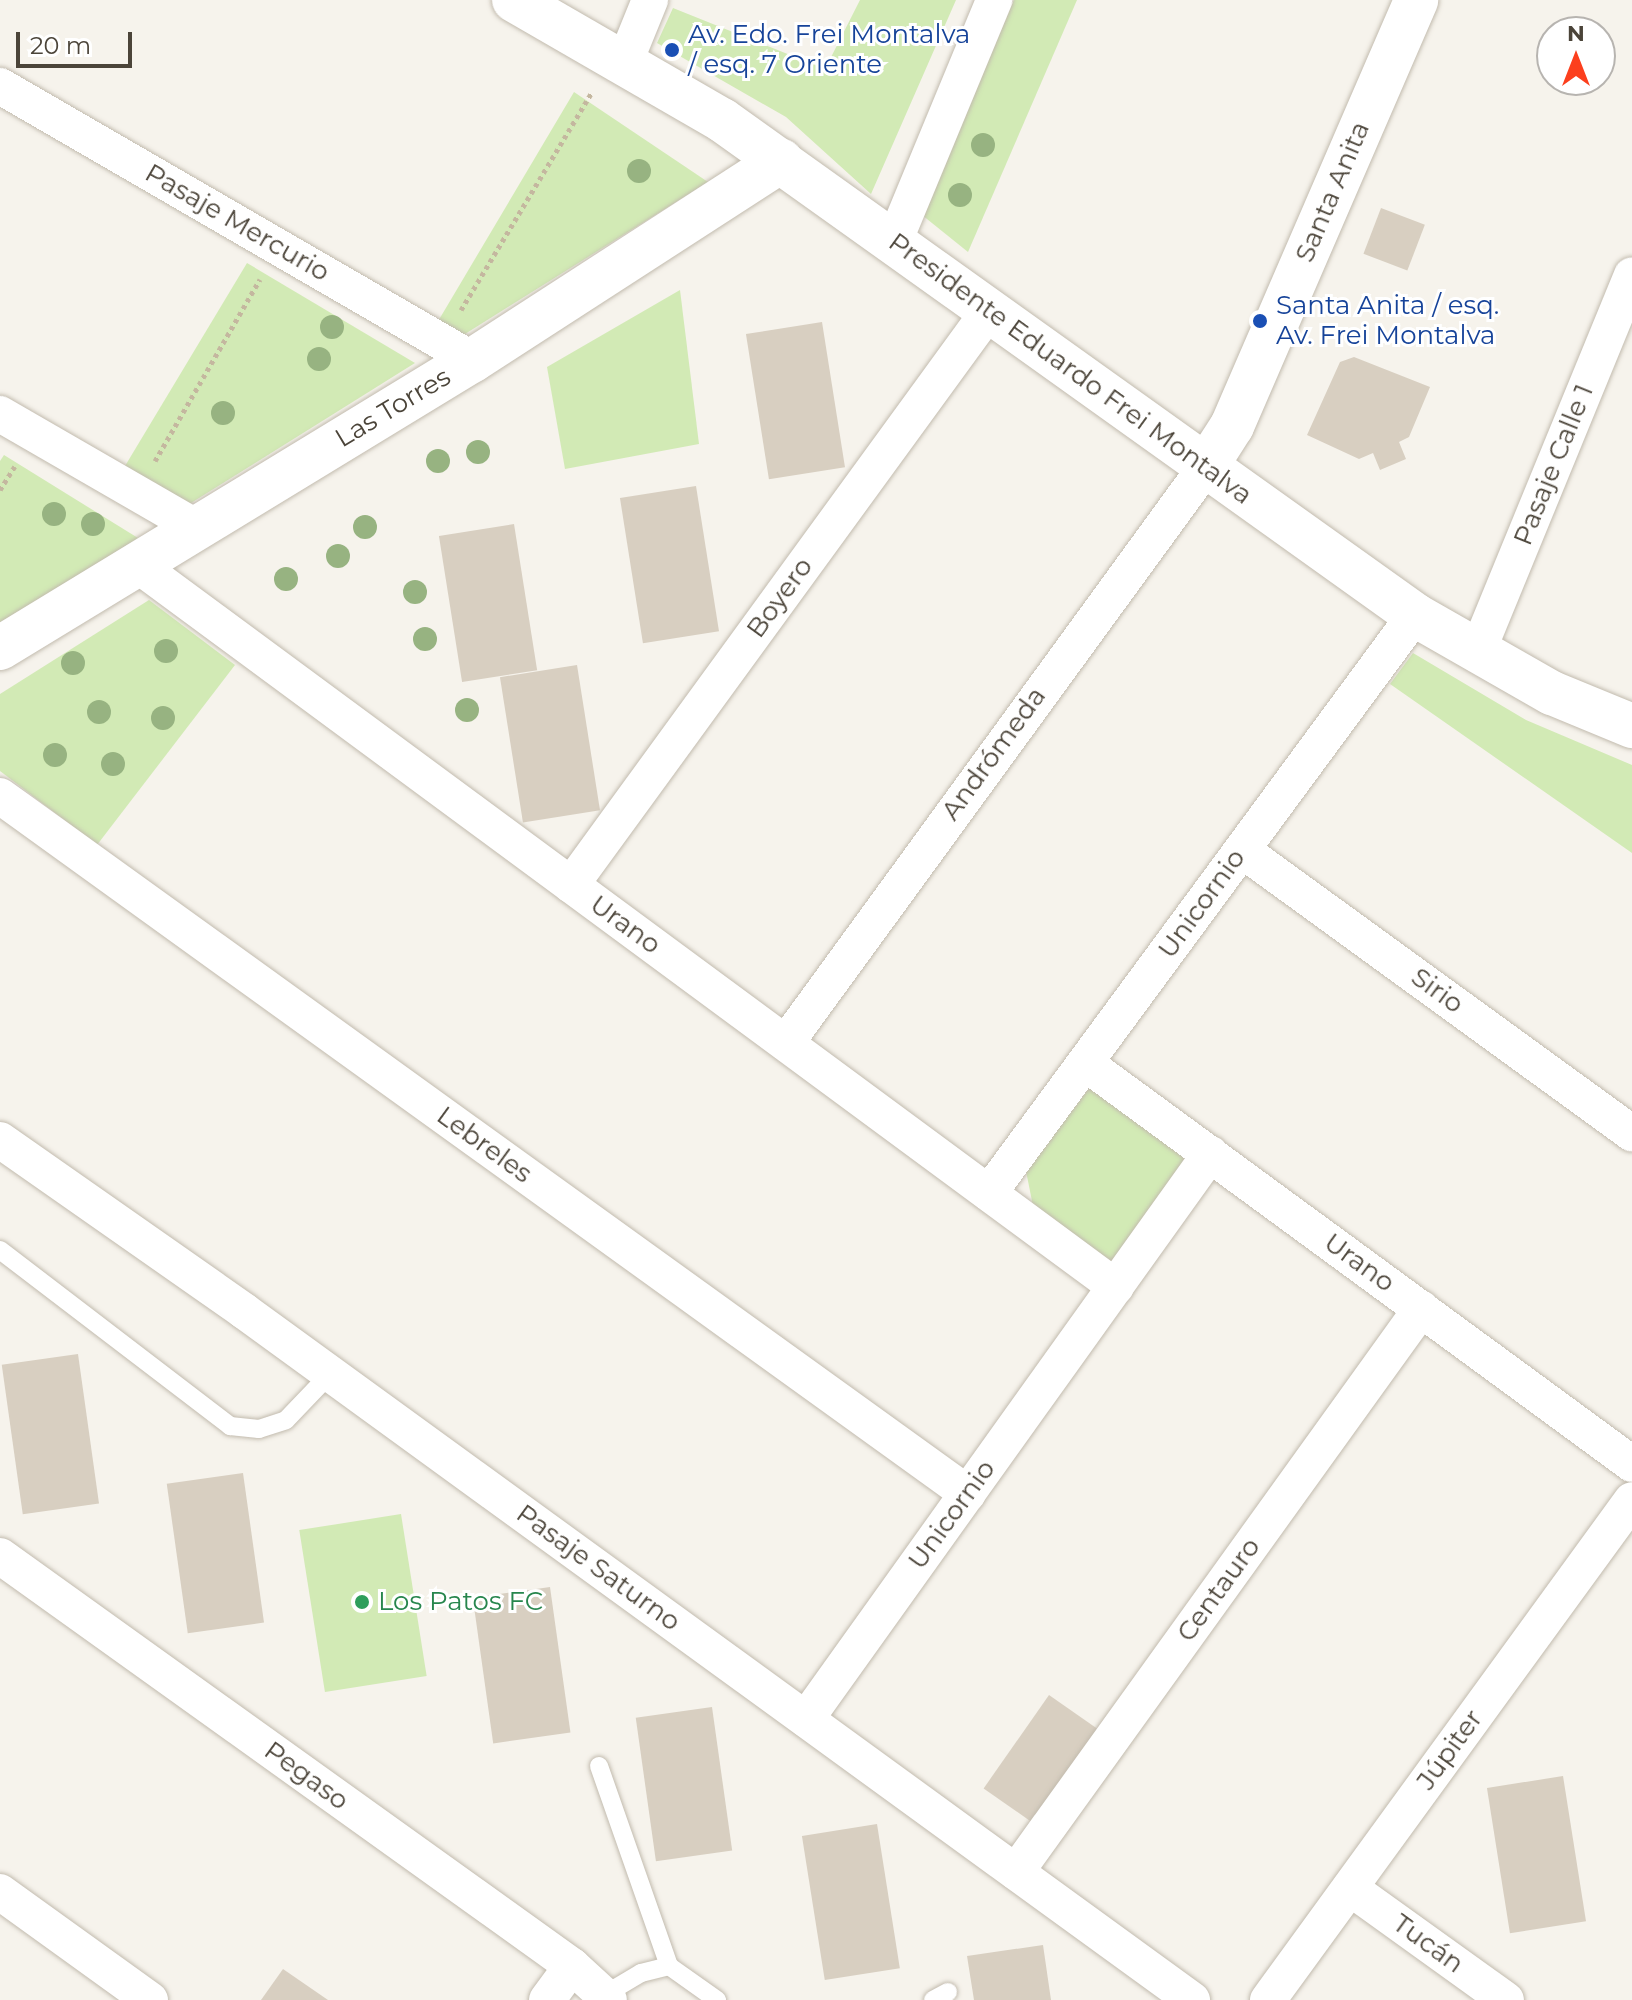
<!DOCTYPE html>
<meta charset="utf-8">
<style>
body{margin:0}
#map{position:relative;width:1632px;height:2000px;overflow:hidden;background:#f6f3ec;font-family:Montserrat,sans-serif}
div>[style]{position:absolute}
.green>*{inset:0;background:#d2eab5;transform-origin:0 0}
.building>*{inset:0;background:#d8cfc1;transform-origin:0 0}
.path>*{height:5px;margin-top:-2.5px;transform-origin:0;background:repeating-linear-gradient(90deg,#c4b79f 0 4px,transparent 0 8px)}
.roads{filter:drop-shadow(0 0 2px #c2bbae) drop-shadow(0 0 2px #c2bbae)}
.service>*{height:18px;margin:-9px;padding:0 9px;transform-origin:9px;border-radius:9px;background:#fff}
.minor>*{height:36px;margin:-18px;padding:0 18px;transform-origin:18px;border-radius:18px;background:#fff}
.tertiary>*{height:44px;margin:-22px;padding:0 22px;transform-origin:22px;border-radius:22px;background:#fff}
.trees>*{width:24px;height:24px;margin:-12px;border-radius:50%;background:#97b381}
.dots>*{width:22px;height:22px;translate:-50% -50%;box-sizing:border-box;border:4px solid #fff;border-radius:50%}
span{translate:-50% -50%;white-space:nowrap;text-align:center;line-height:1.15;-webkit-text-stroke:6px #fff;paint-order:stroke}
.transit-label{font-size:26px;color:#164399}
.left{translate:0 -50%;text-align:left}
.street-label{font-size:26px;color:#4b4439}
.leisure-label{font-size:26px;color:#27864d}
.north{position:absolute;left:1536px;top:16px;width:80px;height:80px;box-sizing:border-box;background:#fff;border:2px solid #b7b4b0;border-radius:50%;rotate:0deg;font-size:22px;font-weight:700;line-height:32px;text-align:center;color:#4b4439}
.north::after{content:'';display:block;margin:auto;width:28px;height:36px;background:#fc3f1d;clip-path:polygon(50% 0,100% 100%,50% 72%,0 100%)}
.scale{position:absolute;left:16px;top:32px;width:116px;height:36px;box-sizing:border-box;border:4px solid #4b4439;border-top:0;padding-left:10px;font-size:24px;line-height:28px;white-space:nowrap;color:#4b4439;-webkit-text-stroke:6px #fff;paint-order:stroke}
</style>
<div id="map">
<div class="green">
<i style="clip-path:polygon(860px 0,956px 0,871px 194px,786px 117px,657px 43px,673px 8px,825px 69px)"></i>
<i style="clip-path:polygon(1014px 0,1077px 0,968px 252px,922px 215px)"></i>
<i style="clip-path:polygon(574px 92px,708px 182px,457px 339px,437px 323px)"></i>
<i style="clip-path:polygon(247px 263px,415px 363px,183px 508px,122px 471px)"></i>
<i style="clip-path:polygon(680px 290px,699px 444px,565px 469px,547px 367px)"></i>
<i style="clip-path:polygon(4px 455px,138px 538px,0 626px,0 461px)"></i>
<i style="clip-path:polygon(149px 600px,235px 665px,97px 845px,0 771px,0 694px)"></i>
<i style="clip-path:polygon(1413px 653px,1526px 720px,1632px 765px,1632px 853px,1390px 684px)"></i>
<i style="clip-path:polygon(1090px 1087px,1191px 1160px,1114px 1265px,1034px 1211px,1026px 1171px)"></i>
<i style="left:401px;top:1514px;width:164px;height:103px;rotate:81deg"></i>
</div>
<div class="building">
<i style="left:1381px;top:208px;width:47px;height:49px;rotate:21deg"></i>
<i style="left:822px;top:322px;width:147px;height:77px;rotate:81deg"></i>
<i style="clip-path:polygon(1354px 357px,1430px 387px,1409px 437px,1399px 442px,1406px 459px,1380px 470px,1373px 453px,1359px 459px,1307px 435px,1340px 362px)"></i>
<i style="left:696px;top:486px;width:147px;height:77px;rotate:81deg"></i>
<i style="left:514px;top:524px;width:148px;height:76px;rotate:81deg"></i>
<i style="left:577px;top:665px;width:147px;height:78px;rotate:81deg"></i>
<i style="left:78px;top:1354px;width:151px;height:77px;rotate:82deg"></i>
<i style="left:243px;top:1473px;width:151px;height:77px;rotate:82deg"></i>
<i style="left:550px;top:1587px;width:147px;height:78px;rotate:82deg"></i>
<i style="left:1049px;top:1695px;width:59px;height:114px;rotate:35deg"></i>
<i style="left:712px;top:1707px;width:145px;height:77px;rotate:82deg"></i>
<i style="left:1563px;top:1776px;width:147px;height:77px;rotate:81deg"></i>
<i style="left:877px;top:1824px;width:146px;height:76px;rotate:81deg"></i>
<i style="clip-path:polygon(1043px 1945px,1051px 2000px,974px 2000px,967px 1956px)"></i>
<i style="clip-path:polygon(283px 1969px,328px 2000px,261px 2000px)"></i>
</div>
<div class="path">
<i style="left:461px;top:310px;width:254px;rotate:-59deg"></i>
<i style="left:155px;top:461px;width:210px;rotate:-60deg"></i>
<i style="left:0;top:490px;width:28px;rotate:-58deg"></i>
</div>
<div class="roads">
<div class="service">
<i style="left:0;top:1250px;width:290px;rotate:37.4deg"></i>
<i style="left:230px;top:1426px;width:29px;rotate:6deg"></i>
<i style="left:259px;top:1429px;width:28px;rotate:-18deg"></i>
<i style="left:286px;top:1420px;width:64px;rotate:-46.3deg"></i>
<i style="left:599px;top:1766px;width:212px;rotate:70.7deg"></i>
<i style="left:604px;top:1995px;width:43px;rotate:-30.7deg"></i>
<i style="left:641px;top:1973px;width:29px;rotate:-14deg"></i>
<i style="left:669px;top:1966px;width:59px;rotate:35.3deg"></i>
<i style="left:933px;top:2000px;width:17px;rotate:-28deg"></i>
</div>
<div class="minor">
<i style="left:624px;top:64px;width:69px;rotate:-67.9deg"></i>
<i style="left:0;top:86px;width:547px;rotate:30.08deg"></i>
<i style="left:894px;top:242px;width:262px;rotate:-67.5deg"></i>
<i style="left:0;top:414px;width:224px;rotate:30deg"></i>
<i style="left:135px;top:563px;width:1219px;rotate:36.43deg"></i>
<i style="left:1477px;top:653px;width:408px;rotate:-67.7deg"></i>
<i style="left:0;top:796px;width:1193px;rotate:35.79deg"></i>
<i style="left:1242px;top:850px;width:482px;rotate:36deg"></i>
<i style="left:571px;top:885px;width:710px;rotate:-53.94deg"></i>
<i style="left:786px;top:1043px;width:711px;rotate:-53.92deg"></i>
<i style="left:1085px;top:1063px;width:678px;rotate:36.24deg"></i>
<i style="left:0;top:1140px;width:298px;rotate:35deg"></i>
<i style="left:244px;top:1311px;width:1172px;rotate:36.01deg"></i>
<i style="left:989px;top:1193px;width:718px;rotate:-53.61deg"></i>
<i style="left:0;top:1556px;width:704px;rotate:35.63deg"></i>
<i style="left:572px;top:1966px;width:50px;rotate:42.6deg"></i>
<i style="left:806px;top:1719px;width:695px;rotate:-54.43deg"></i>
<i style="left:1016px;top:1872px;width:694px;rotate:-54.27deg"></i>
<i style="left:1350px;top:1888px;width:192px;rotate:35.7deg"></i>
<i style="left:0;top:1892px;width:185px;rotate:35.8deg"></i>
<i style="left:547px;top:2000px;width:42px;rotate:-53.7deg"></i>
<i style="left:1268px;top:2000px;width:618px;rotate:-53.95deg"></i>
</div>
<div class="tertiary">
<i style="left:514px;top:0;width:240px;rotate:30deg"></i>
<i style="left:722px;top:120px;width:852px;rotate:35.54deg"></i>
<i style="left:1415px;top:615px;width:158px;rotate:29.7deg"></i>
<i style="left:1552px;top:693px;width:87px;rotate:22.4deg"></i>
<i style="left:1205px;top:468px;width:50px;rotate:-57.3deg"></i>
<i style="left:1232px;top:426px;width:464px;rotate:-66.6deg"></i>
<i style="left:0;top:648px;width:554px;rotate:-31.34deg"></i>
<i style="left:473px;top:360px;width:367px;rotate:-32.9deg"></i>
</div>
</div>
<div class="trees">
<i style="left:983px;top:145px"></i>
<i style="left:639px;top:171px"></i>
<i style="left:960px;top:195px"></i>
<i style="left:332px;top:327px"></i>
<i style="left:319px;top:359px"></i>
<i style="left:223px;top:413px"></i>
<i style="left:478px;top:452px"></i>
<i style="left:438px;top:461px"></i>
<i style="left:54px;top:514px"></i>
<i style="left:93px;top:524px"></i>
<i style="left:365px;top:527px"></i>
<i style="left:338px;top:556px"></i>
<i style="left:286px;top:579px"></i>
<i style="left:415px;top:592px"></i>
<i style="left:425px;top:639px"></i>
<i style="left:166px;top:651px"></i>
<i style="left:73px;top:663px"></i>
<i style="left:467px;top:710px"></i>
<i style="left:99px;top:712px"></i>
<i style="left:163px;top:718px"></i>
<i style="left:55px;top:755px"></i>
<i style="left:113px;top:764px"></i>
</div>
<div class="dots">
<i style="left:672px;top:50px;background:#1a4fb4"></i>
<i style="left:1260px;top:321px;background:#1a4fb4"></i>
<i style="left:362px;top:1602px;background:#2e9e5b"></i>
</div>
<div class="transit-label">
<span class="left" style="left:688px;top:50px">Av. Edo. Frei Montalva<br>/ esq. 7 Oriente</span>
<span class="left" style="left:1276px;top:321px">Santa Anita / esq.<br>Av. Frei Montalva</span>
</div>
<div class="street-label">
<span style="left:1333px;top:192px;rotate:-67deg">Santa Anita</span>
<span style="left:237px;top:223px;rotate:30deg">Pasaje Mercurio</span>
<span style="left:1070px;top:369px;rotate:36deg">Presidente Eduardo Frei Montalva</span>
<span style="left:393px;top:408px;rotate:-31deg">Las Torres</span>
<span style="left:1554px;top:465px;rotate:-68deg">Pasaje Calle 1</span>
<span style="left:780px;top:598px;rotate:-54deg">Boyero</span>
<span style="left:994px;top:754px;rotate:-54deg">Andrómeda</span>
<span style="left:1202px;top:904px;rotate:-54deg">Unicornio</span>
<span style="left:625px;top:925px;rotate:36deg">Urano</span>
<span style="left:1437px;top:991px;rotate:36deg">Sirio</span>
<span style="left:484px;top:1145px;rotate:36deg">Lebreles</span>
<span style="left:1359px;top:1263px;rotate:36deg">Urano</span>
<span style="left:952px;top:1515px;rotate:-54deg">Unicornio</span>
<span style="left:598px;top:1568px;rotate:36deg">Pasaje Saturno</span>
<span style="left:1219px;top:1590px;rotate:-54deg">Centauro</span>
<span style="left:1450px;top:1750px;rotate:-54deg">Júpiter</span>
<span style="left:306px;top:1776px;rotate:36deg">Pegaso</span>
<span style="left:1428px;top:1944px;rotate:36deg">Tucán</span>
</div>
<div class="leisure-label">
<span class="left" style="left:378px;top:1602px">Los Patos FC</span>
</div>
<div class="north">N</div>
<div class="scale">20 m</div>
</div>
